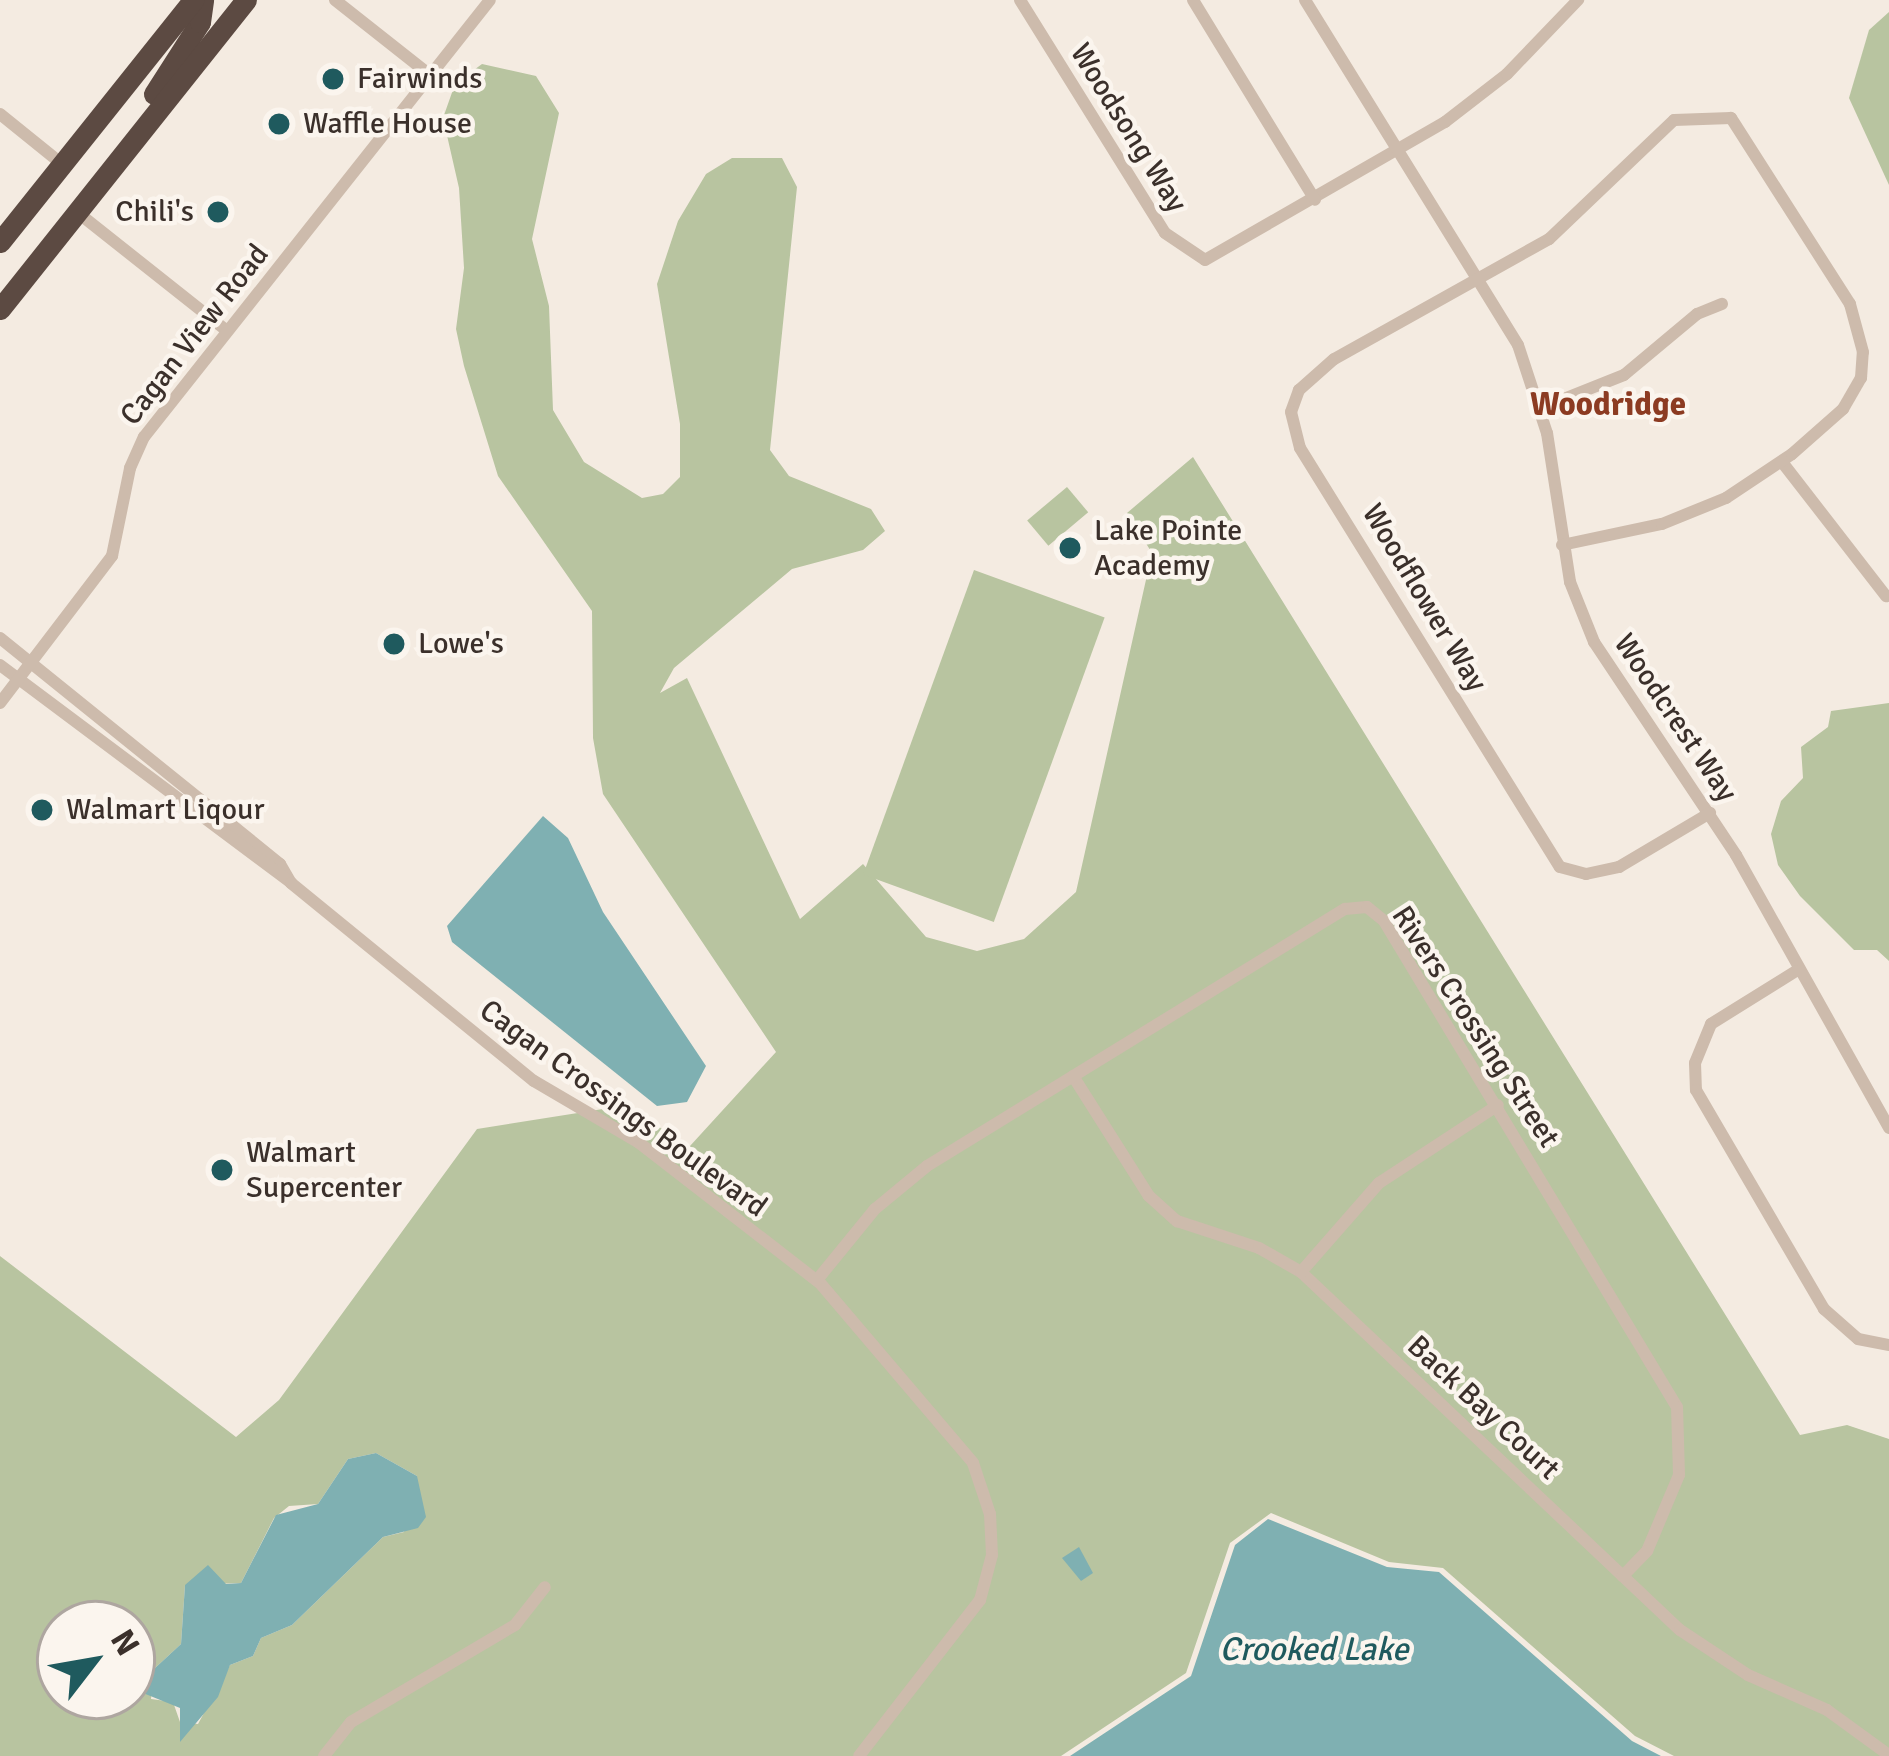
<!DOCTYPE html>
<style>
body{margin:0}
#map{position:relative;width:1889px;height:1756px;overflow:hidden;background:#f4ebe1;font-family:Signika,sans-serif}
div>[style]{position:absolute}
.green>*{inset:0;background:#b8c4a0;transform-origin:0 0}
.water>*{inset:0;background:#7fb0b2}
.street>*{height:12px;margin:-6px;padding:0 6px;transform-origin:6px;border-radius:6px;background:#cdbbac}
.highway>*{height:21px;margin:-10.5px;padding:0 10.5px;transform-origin:10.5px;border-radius:10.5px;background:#5c4a42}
.dots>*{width:33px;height:33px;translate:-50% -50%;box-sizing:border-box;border:6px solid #fbf5ee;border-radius:50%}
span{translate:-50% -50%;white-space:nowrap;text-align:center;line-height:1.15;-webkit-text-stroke:9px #fbf5ee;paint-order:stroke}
.poi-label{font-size:30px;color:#3b302b}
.left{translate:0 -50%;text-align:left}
.right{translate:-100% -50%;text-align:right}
.street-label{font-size:30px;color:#3b302b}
.neighbourhood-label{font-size:33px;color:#8c3b22;font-weight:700}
.water-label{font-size:33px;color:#1f5a5e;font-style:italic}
.north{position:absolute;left:36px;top:1600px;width:120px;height:120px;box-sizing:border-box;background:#fbf5ee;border:3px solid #aea6a0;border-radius:50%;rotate:59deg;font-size:33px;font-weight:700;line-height:48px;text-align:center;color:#3b302b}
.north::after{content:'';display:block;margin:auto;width:42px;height:54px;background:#1f5a5e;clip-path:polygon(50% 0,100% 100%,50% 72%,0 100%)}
</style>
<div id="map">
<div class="green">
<i style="clip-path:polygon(1889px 12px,1889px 185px,1849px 98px,1869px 30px)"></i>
<i style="clip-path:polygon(evenodd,482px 64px,536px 76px,559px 113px,532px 239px,549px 306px,553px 410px,584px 462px,642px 498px,663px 494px,680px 477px,680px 424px,657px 284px,678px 221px,706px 174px,732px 158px,782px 158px,797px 187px,770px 450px,789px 476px,871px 509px,885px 531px,863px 550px,792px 569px,674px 668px,660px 693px,687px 678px,800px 919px,863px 864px,926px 937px,977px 951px,1024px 939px,1076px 892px,1152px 553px,1127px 513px,1193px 457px,1800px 1435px,1847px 1425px,1889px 1439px,1889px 1756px,1674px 1756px,1635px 1736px,1443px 1568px,1389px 1562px,1271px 1513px,1230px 1543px,1186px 1673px,1061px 1756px,0 1756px,0 1256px,236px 1437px,279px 1400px,477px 1129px,603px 1109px,610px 1097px,690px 1146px,776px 1052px,603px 794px,593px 738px,592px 611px,498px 476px,464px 366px,456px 329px,464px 268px,459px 188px,443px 118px,455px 84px,482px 64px,376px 1453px,417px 1476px,404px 1532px,383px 1537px,292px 1625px,261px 1638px,253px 1656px,230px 1665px,198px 1724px,180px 1722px,173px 1702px,151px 1699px,154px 1669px,181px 1644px,185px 1585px,241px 1583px,274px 1518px,289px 1506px,318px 1504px,348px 1459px,376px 1453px,482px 64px,60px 1624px,132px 1624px,132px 1696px,60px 1696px,60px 1624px)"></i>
<i style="left:1067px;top:487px;width:33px;height:52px;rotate:50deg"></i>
<i style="left:974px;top:570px;width:139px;height:324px;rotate:20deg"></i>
<i style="clip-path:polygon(1889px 703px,1889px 961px,1877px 950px,1854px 950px,1800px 896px,1778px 865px,1771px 834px,1781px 801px,1803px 778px,1801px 747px,1828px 727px,1831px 711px)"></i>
</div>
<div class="water">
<i style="clip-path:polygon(543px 816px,568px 838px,603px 912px,706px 1066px,687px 1102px,657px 1106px,452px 942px,447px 926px)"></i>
<i style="clip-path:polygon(376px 1453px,417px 1476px,426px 1517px,418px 1528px,383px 1537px,292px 1625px,261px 1638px,253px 1656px,230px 1665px,218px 1697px,180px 1742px,180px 1708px,143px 1693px,154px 1669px,181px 1644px,185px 1585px,208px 1565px,226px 1584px,241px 1583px,276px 1515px,318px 1504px,348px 1459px)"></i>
<i style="clip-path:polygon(1268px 1519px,1387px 1567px,1439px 1572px,1632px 1741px,1661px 1756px,1070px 1756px,1191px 1676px,1235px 1545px)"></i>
<i style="clip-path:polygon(1079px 1547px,1093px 1573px,1081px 1581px,1062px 1558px)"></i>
</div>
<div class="street">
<i style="left:335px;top:0;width:121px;rotate:38.3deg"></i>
<i style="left:1020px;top:0;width:274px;rotate:58.1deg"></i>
<i style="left:1165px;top:233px;width:48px;rotate:34deg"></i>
<i style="left:1205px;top:260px;width:277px;rotate:-29.9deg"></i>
<i style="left:1445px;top:122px;width:78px;rotate:-37.7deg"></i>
<i style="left:1507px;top:74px;width:103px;rotate:-46.2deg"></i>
<i style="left:1193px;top:0;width:234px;rotate:58.6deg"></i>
<i style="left:1305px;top:0;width:405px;rotate:58.3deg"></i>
<i style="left:1518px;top:345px;width:93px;rotate:71.8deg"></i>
<i style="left:1547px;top:433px;width:151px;rotate:81.2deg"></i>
<i style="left:1570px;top:582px;width:65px;rotate:68.2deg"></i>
<i style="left:1594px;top:642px;width:256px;rotate:56.3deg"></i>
<i style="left:1736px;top:855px;width:313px;rotate:60.7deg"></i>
<i style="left:0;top:114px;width:80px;rotate:38.9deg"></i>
<i style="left:77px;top:212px;width:191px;rotate:38.4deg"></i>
<i style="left:1541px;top:408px;width:89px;rotate:-21.7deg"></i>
<i style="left:1624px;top:375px;width:95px;rotate:-39.9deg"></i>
<i style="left:1697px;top:314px;width:27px;rotate:-22deg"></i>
<i style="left:1782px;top:462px;width:170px;rotate:52.2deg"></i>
<i style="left:1562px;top:545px;width:102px;rotate:-11.9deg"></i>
<i style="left:1662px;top:524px;width:69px;rotate:-22.1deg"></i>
<i style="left:1726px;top:498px;width:79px;rotate:-33.7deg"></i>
<i style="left:1792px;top:454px;width:68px;rotate:-41.4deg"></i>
<i style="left:1843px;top:409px;width:36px;rotate:-60deg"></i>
<i style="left:1861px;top:378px;width:26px;rotate:-86deg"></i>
<i style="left:1863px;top:352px;width:50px;rotate:-105.2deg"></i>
<i style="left:1850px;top:304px;width:221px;rotate:-122.6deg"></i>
<i style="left:1731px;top:118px;width:57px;rotate:178deg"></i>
<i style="left:1674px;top:120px;width:173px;rotate:136.4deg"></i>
<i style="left:1549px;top:239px;width:246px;rotate:150.8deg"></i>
<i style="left:1334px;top:359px;width:47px;rotate:138.5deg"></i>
<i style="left:1299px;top:390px;width:23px;rotate:110deg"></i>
<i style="left:1291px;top:412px;width:37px;rotate:76deg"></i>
<i style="left:1300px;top:448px;width:493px;rotate:58.2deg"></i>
<i style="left:1560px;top:867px;width:27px;rotate:15deg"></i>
<i style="left:1586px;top:874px;width:34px;rotate:-12deg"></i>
<i style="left:1619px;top:867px;width:106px;rotate:-30.7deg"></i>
<i style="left:0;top:638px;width:360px;rotate:38.9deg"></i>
<i style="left:280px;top:864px;width:22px;rotate:60deg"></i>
<i style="left:0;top:665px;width:364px;rotate:36.8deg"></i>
<i style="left:291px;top:883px;width:313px;rotate:39.2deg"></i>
<i style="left:534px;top:1081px;width:121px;rotate:30.4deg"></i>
<i style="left:638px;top:1142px;width:230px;rotate:37.8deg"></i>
<i style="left:820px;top:1283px;width:236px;rotate:49.6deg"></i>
<i style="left:973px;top:1463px;width:54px;rotate:71.6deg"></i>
<i style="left:990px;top:1514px;width:41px;rotate:87.2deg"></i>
<i style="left:992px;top:1555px;width:47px;rotate:104.9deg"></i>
<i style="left:980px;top:1600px;width:197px;rotate:127.8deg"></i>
<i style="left:0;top:703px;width:185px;rotate:-52.7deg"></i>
<i style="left:112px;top:556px;width:90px;rotate:-78.4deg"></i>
<i style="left:130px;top:468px;width:34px;rotate:-66deg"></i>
<i style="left:144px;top:437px;width:557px;rotate:-51.63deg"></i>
<i style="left:1796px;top:971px;width:100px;rotate:148.1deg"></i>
<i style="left:1711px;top:1024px;width:42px;rotate:112.3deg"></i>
<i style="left:1695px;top:1063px;width:27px;rotate:88deg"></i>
<i style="left:1696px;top:1090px;width:254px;rotate:59.7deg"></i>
<i style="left:1824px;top:1309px;width:45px;rotate:41.4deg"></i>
<i style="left:1858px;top:1339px;width:32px;rotate:11deg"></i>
<i style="left:1073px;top:1076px;width:142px;rotate:57.7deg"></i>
<i style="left:1149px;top:1196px;width:38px;rotate:42deg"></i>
<i style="left:1177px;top:1221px;width:86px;rotate:18.2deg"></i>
<i style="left:1259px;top:1248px;width:48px;rotate:29.7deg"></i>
<i style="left:1301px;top:1272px;width:521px;rotate:43.37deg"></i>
<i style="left:1680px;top:1630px;width:82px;rotate:33.5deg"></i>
<i style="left:1748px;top:1675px;width:86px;rotate:23.9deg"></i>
<i style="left:1827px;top:1710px;width:77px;rotate:36deg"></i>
<i style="left:1301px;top:1272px;width:118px;rotate:-48.8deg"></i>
<i style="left:1379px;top:1183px;width:142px;rotate:-33.2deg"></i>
<i style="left:817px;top:1280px;width:92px;rotate:-50.8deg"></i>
<i style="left:875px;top:1209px;width:67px;rotate:-39.6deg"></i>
<i style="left:927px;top:1166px;width:491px;rotate:-31.6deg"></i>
<i style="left:1345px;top:909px;width:22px;rotate:-5deg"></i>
<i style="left:1367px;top:907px;width:22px;rotate:39deg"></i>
<i style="left:1384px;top:921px;width:567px;rotate:58.92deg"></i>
<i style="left:1677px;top:1407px;width:68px;rotate:88.3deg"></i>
<i style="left:1679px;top:1475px;width:82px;rotate:112.8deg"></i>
<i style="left:1647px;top:1551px;width:35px;rotate:134deg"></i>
<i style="left:324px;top:1756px;width:43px;rotate:-51.5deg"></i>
<i style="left:351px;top:1722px;width:191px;rotate:-30.6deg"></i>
<i style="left:515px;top:1625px;width:48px;rotate:-51.7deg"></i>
</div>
<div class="highway">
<i style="left:154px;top:94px;width:85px;rotate:-57.4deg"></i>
<i style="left:200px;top:22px;width:22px;rotate:-82deg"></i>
<i style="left:0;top:242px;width:310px;rotate:-51.4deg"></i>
<i style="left:0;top:309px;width:395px;rotate:-51.5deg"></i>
</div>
<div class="dots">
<i style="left:333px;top:79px;background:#1f5a5e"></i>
<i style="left:279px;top:124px;background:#1f5a5e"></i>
<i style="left:218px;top:212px;background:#1f5a5e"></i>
<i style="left:1070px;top:548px;background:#1f5a5e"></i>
<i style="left:394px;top:644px;background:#1f5a5e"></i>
<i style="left:42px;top:810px;background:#1f5a5e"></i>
<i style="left:222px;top:1170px;background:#1f5a5e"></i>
</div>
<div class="poi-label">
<span class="left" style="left:357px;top:79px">Fairwinds</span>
<span class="left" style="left:303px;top:124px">Waffle House</span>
<span class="right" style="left:194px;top:212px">Chili's</span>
<span class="left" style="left:1094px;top:548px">Lake Pointe<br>Academy</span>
<span class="left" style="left:418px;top:644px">Lowe's</span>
<span class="left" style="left:66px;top:810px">Walmart Liqour</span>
<span class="left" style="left:246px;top:1170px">Walmart<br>Supercenter</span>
</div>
<div class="street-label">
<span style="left:1128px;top:128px;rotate:58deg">Woodsong Way</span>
<span style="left:195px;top:335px;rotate:-52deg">Cagan View Road</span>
<span style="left:1424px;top:598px;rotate:59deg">Woodflower Way</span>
<span style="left:1675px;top:718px;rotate:56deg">Woodcrest Way</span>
<span style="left:1475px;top:1027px;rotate:57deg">Rivers Crossing Street</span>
<span style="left:623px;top:1109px;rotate:36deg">Cagan Crossings Boulevard</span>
<span style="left:1483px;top:1408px;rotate:43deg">Back Bay Court</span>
</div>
<div class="neighbourhood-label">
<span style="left:1608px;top:405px">Woodridge</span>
</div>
<div class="water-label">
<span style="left:1314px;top:1650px">Crooked Lake</span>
</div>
<div class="north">N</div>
</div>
